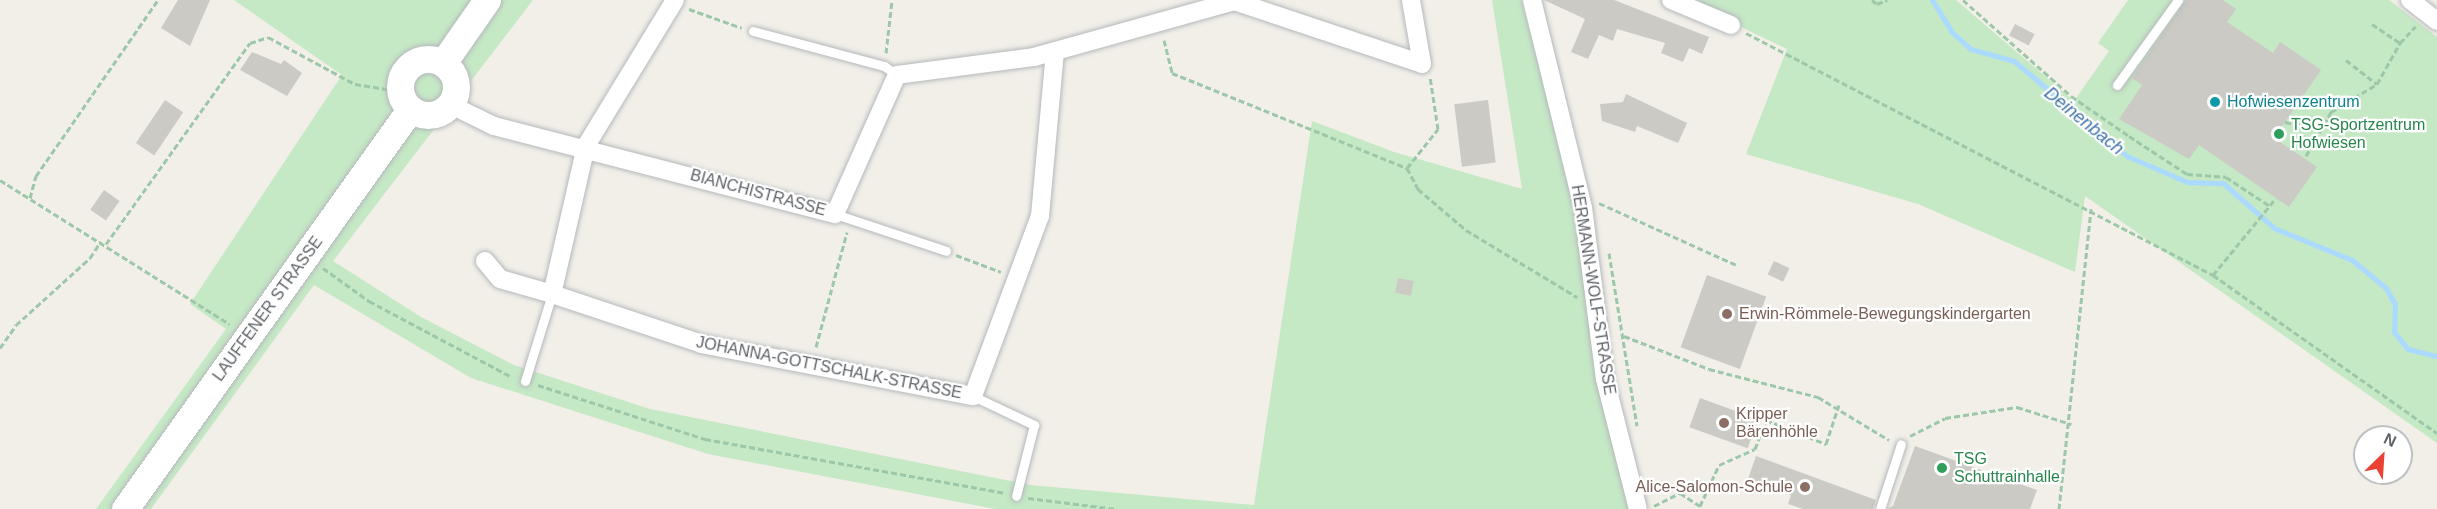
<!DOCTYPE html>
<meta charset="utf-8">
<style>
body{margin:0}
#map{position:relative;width:2437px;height:509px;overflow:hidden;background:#f1efe8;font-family:Helvetica,sans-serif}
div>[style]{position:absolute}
.green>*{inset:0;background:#c5e8c5}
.stream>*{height:5px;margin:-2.5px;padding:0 2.5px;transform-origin:2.5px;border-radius:2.5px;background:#aadaff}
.building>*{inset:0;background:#cccac5;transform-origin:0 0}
.path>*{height:3px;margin-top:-1.5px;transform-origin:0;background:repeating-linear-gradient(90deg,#9cc7a9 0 6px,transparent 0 9px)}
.roads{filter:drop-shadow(0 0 2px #b5b8bc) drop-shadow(0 0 2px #b5b8bc)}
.lane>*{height:9px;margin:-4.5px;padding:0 4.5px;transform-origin:4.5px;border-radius:4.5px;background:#fff}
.street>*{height:18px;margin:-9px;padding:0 9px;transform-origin:9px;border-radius:9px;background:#fff}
.secondary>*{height:27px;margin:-13.5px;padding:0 13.5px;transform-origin:13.5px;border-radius:13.5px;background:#fff}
.secondary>.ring{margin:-13.5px;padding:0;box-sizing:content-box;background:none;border:27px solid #fff;border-radius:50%}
.dots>*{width:16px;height:16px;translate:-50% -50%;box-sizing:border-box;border:3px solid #fff;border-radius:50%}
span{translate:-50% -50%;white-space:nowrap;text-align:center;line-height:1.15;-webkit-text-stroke:4.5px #fff;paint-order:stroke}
.culture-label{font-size:16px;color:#0d838f}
.left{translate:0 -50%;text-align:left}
.leisure-label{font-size:16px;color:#27864d}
.street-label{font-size:16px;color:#5f6368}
.education-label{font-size:16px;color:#785e54}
.right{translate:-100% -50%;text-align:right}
.water-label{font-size:18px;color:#4174aa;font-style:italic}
.north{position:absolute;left:2353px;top:425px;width:60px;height:60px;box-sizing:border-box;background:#fff;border:2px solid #bfc1c3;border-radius:50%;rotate:25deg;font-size:16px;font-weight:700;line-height:24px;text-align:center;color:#5f6368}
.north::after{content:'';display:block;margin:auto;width:21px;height:27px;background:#ea4335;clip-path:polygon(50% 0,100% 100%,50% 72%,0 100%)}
</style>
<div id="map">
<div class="green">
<i style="clip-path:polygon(234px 0,533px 0,333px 261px,421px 317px,514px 365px,650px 409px,1030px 485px,1254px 505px,1312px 121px,1394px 152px,1522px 189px,1492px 0,1521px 0,1577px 207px,1586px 301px,1631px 509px,995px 509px,708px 454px,471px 378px,314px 285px,151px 509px,96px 509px,226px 329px,190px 304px,342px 75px)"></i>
<i style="clip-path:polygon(1685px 0,1956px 0,2074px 101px,2109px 51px,2098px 43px,2128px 0,2389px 0,2437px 37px,2437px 443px,2085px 196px,2075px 272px,1918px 204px,1746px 154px,1787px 49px)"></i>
</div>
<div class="stream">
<i style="left:1932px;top:0;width:39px;rotate:58deg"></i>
<i style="left:1953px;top:33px;width:24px;rotate:42deg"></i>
<i style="left:1971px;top:49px;width:45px;rotate:15.6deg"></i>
<i style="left:2014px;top:61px;width:148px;rotate:40.1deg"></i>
<i style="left:2127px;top:156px;width:65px;rotate:23.4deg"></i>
<i style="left:2187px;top:182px;width:36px;rotate:2deg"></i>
<i style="left:2223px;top:183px;width:68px;rotate:41.4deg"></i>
<i style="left:2274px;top:228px;width:84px;rotate:22.3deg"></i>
<i style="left:2352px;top:260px;width:44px;rotate:39.5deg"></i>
<i style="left:2386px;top:288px;width:18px;rotate:61deg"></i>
<i style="left:2395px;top:304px;width:28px;rotate:92deg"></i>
<i style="left:2394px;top:332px;width:22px;rotate:51deg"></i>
<i style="left:2408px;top:349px;width:30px;rotate:14deg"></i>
</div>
<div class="building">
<i style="clip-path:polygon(178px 0,210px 0,190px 46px,161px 28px)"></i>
<i style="clip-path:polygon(1544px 0,1614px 0,1709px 37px,1702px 54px,1689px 48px,1683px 62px,1661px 53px,1665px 43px,1617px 29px,1613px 41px,1599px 35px,1588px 59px,1571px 52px,1585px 19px)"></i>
<i style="clip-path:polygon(2186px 0,2223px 0,2236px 9px,2227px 22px,2273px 53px,2280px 42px,2321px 70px,2274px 138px,2317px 167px,2289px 207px,2199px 145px,2189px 159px,2119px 119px,2142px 85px,2132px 78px)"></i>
<i style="left:2015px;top:24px;width:22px;height:13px;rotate:27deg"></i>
<i style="clip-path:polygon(252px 52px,281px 64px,284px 60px,302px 73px,287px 96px,240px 70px)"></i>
<i style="clip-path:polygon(1626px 94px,1687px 123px,1678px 143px,1637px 126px,1635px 132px,1602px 121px,1600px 104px,1623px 102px)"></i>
<i style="left:165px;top:100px;width:22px;height:52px;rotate:34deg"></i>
<i style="left:1488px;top:100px;width:63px;height:34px;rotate:83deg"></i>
<i style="left:104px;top:190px;width:19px;height:24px;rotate:35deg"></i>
<i style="left:1774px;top:261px;width:17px;height:15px;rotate:25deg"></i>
<i style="left:1707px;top:275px;width:63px;height:77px;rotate:20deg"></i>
<i style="left:1398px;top:278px;width:16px;height:15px;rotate:11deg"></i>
<i style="left:1700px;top:398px;width:62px;height:31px;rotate:20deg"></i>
<i style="clip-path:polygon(1915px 446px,2037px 490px,2030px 509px,1887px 509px,1893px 506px)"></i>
<i style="clip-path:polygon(1756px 456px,1876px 500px,1873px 509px,1803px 509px,1788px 504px,1791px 495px,1748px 479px)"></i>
</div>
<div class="path">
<i style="left:1872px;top:0;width:6px;rotate:39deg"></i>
<i style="left:1877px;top:4px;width:11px;rotate:-22deg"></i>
<i style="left:1963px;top:0;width:144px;rotate:41.6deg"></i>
<i style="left:2071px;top:96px;width:70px;rotate:34.6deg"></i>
<i style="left:2129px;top:136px;width:69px;rotate:33.2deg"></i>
<i style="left:2187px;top:174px;width:39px;rotate:4deg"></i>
<i style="left:2226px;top:177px;width:53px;rotate:33.4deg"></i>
<i style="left:689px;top:9px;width:56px;rotate:19.7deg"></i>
<i style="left:2372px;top:24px;width:34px;rotate:34deg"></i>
<i style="left:1746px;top:33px;width:526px;rotate:27.39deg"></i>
<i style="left:2213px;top:275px;width:274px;rotate:35.2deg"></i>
<i style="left:1164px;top:40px;width:34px;rotate:76deg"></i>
<i style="left:1172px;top:73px;width:253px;rotate:22deg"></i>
<i style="left:1407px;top:168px;width:50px;rotate:-51.5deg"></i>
<i style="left:1438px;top:129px;width:53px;rotate:-98.7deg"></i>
<i style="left:886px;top:53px;width:53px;rotate:-83.5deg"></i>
<i style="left:2346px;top:60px;width:39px;rotate:38deg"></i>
<i style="left:2285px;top:122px;width:34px;rotate:10deg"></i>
<i style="left:2306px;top:156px;width:51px;rotate:-60.4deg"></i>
<i style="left:2331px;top:112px;width:54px;rotate:-31.3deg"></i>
<i style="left:2377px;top:84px;width:47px;rotate:-60.7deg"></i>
<i style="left:2400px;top:43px;width:23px;rotate:-47deg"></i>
<i style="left:1407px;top:168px;width:24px;rotate:62deg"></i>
<i style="left:1418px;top:189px;width:63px;rotate:40.5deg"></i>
<i style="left:1466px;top:230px;width:130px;rotate:31.1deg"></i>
<i style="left:0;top:180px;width:271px;rotate:32.1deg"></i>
<i style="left:30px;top:198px;width:23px;rotate:-75deg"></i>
<i style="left:36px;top:176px;width:214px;rotate:-55.3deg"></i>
<i style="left:1599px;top:203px;width:150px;rotate:24.3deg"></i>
<i style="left:106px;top:244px;width:247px;rotate:-54.4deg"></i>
<i style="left:250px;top:43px;width:19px;rotate:-18deg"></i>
<i style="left:268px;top:37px;width:99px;rotate:28.4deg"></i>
<i style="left:355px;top:84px;width:44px;rotate:9.2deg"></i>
<i style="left:1609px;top:253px;width:175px;rotate:80.8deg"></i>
<i style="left:956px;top:255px;width:48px;rotate:20.7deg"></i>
<i style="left:323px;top:268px;width:57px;rotate:35.7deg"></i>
<i style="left:369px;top:301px;width:162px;rotate:28deg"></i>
<i style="left:2213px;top:275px;width:99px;rotate:-50.7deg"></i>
<i style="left:1624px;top:336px;width:91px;rotate:21.2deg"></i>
<i style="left:1709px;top:369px;width:113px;rotate:14.4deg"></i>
<i style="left:1818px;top:397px;width:83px;rotate:31.2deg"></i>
<i style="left:816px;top:347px;width:119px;rotate:-74.9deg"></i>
<i style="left:0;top:348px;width:28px;rotate:-55deg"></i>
<i style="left:16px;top:325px;width:100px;rotate:-42.2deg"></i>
<i style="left:90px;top:258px;width:20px;rotate:-57deg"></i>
<i style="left:538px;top:385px;width:176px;rotate:17.9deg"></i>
<i style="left:705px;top:439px;width:304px;rotate:10.2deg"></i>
<i style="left:1910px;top:436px;width:39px;rotate:-27deg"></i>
<i style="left:1945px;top:418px;width:73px;rotate:-8.7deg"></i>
<i style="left:2017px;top:407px;width:57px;rotate:17.5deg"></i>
<i style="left:1028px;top:498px;width:89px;rotate:7.1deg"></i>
<i style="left:1654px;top:506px;width:29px;rotate:-27deg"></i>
<i style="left:1680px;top:493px;width:24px;rotate:33deg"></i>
<i style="left:1700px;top:506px;width:45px;rotate:-65.1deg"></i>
<i style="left:1719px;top:465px;width:39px;rotate:-24deg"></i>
<i style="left:1755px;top:449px;width:31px;rotate:-69deg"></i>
<i style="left:1766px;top:420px;width:65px;rotate:21.8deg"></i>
<i style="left:1826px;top:444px;width:41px;rotate:-71.6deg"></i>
<i style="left:2059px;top:509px;width:302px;rotate:-83.9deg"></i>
</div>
<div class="roads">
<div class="lane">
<i style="left:753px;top:31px;width:136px;rotate:15deg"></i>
<i style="left:884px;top:66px;width:16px;rotate:35deg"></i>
<i style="left:2117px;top:85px;width:105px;rotate:-54.3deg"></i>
<i style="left:835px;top:214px;width:117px;rotate:18.4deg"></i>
<i style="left:525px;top:381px;width:91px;rotate:-72.8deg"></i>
<i style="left:973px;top:396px;width:68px;rotate:25.4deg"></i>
<i style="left:1034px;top:425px;width:73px;rotate:104.2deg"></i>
<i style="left:1880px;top:509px;width:68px;rotate:-72.1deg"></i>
</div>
<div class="street">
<i style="left:675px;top:0;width:171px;rotate:121.4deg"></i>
<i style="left:586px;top:146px;width:152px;rotate:102.9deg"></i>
<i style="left:552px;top:294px;width:158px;rotate:18.4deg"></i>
<i style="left:702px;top:344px;width:276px;rotate:10.9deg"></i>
<i style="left:973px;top:396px;width:192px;rotate:-69.6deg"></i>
<i style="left:1040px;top:216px;width:165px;rotate:-84.8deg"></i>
<i style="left:1532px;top:0;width:214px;rotate:76.2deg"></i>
<i style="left:1583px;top:208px;width:172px;rotate:82.7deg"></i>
<i style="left:1605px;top:379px;width:134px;rotate:75.8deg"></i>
<i style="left:1671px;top:0;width:65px;rotate:22.6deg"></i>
<i style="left:2410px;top:0;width:34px;rotate:38deg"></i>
<i style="left:451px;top:105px;width:48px;rotate:26deg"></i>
<i style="left:494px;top:126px;width:352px;rotate:14.5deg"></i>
<i style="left:835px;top:214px;width:152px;rotate:-66deg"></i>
<i style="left:897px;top:75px;width:138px;rotate:-7.5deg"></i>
<i style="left:1034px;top:57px;width:208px;rotate:-15.6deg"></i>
<i style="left:1234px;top:1px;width:198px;rotate:18.5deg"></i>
<i style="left:1422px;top:64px;width:65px;rotate:-99.8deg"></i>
<i style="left:485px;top:261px;width:23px;rotate:50deg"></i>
<i style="left:500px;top:279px;width:54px;rotate:16.1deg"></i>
</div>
<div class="secondary">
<i class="ring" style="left:400px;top:59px;width:29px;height:29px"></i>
<i style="left:443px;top:63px;width:77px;rotate:-55.1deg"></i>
<i style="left:125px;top:509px;width:491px;rotate:-54.5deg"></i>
</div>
</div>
<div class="dots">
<i style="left:2215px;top:102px;background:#0f9aa8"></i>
<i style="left:2279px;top:134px;background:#2e9e5b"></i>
<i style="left:1727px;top:314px;background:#8d6e63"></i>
<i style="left:1724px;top:423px;background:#8d6e63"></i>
<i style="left:1942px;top:468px;background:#2e9e5b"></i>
<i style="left:1805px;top:487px;background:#8d6e63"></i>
</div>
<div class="culture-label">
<span class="left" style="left:2227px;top:102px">Hofwiesenzentrum</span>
</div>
<div class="leisure-label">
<span class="left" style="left:2291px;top:134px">TSG-Sportzentrum<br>Hofwiesen</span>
<span class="left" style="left:1954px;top:468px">TSG<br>Schuttrainhalle</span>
</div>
<div class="street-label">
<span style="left:758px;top:193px;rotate:15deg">BIANCHISTRASSE</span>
<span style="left:1593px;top:290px;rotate:81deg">HERMANN-WOLF-STRASSE</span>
<span style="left:268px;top:309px;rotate:-54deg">LAUFFENER STRASSE</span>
<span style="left:829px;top:368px;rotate:11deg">JOHANNA-GOTTSCHALK-STRASSE</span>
</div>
<div class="education-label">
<span class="left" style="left:1739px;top:314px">Erwin-Römmele-Bewegungskindergarten</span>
<span class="left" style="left:1736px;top:423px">Kripper<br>Bärenhöhle</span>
<span class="right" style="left:1793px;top:487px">Alice-Salomon-Schule</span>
</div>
<div class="water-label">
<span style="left:2084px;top:121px;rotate:39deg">Deinenbach</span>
</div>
<div class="north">N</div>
</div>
